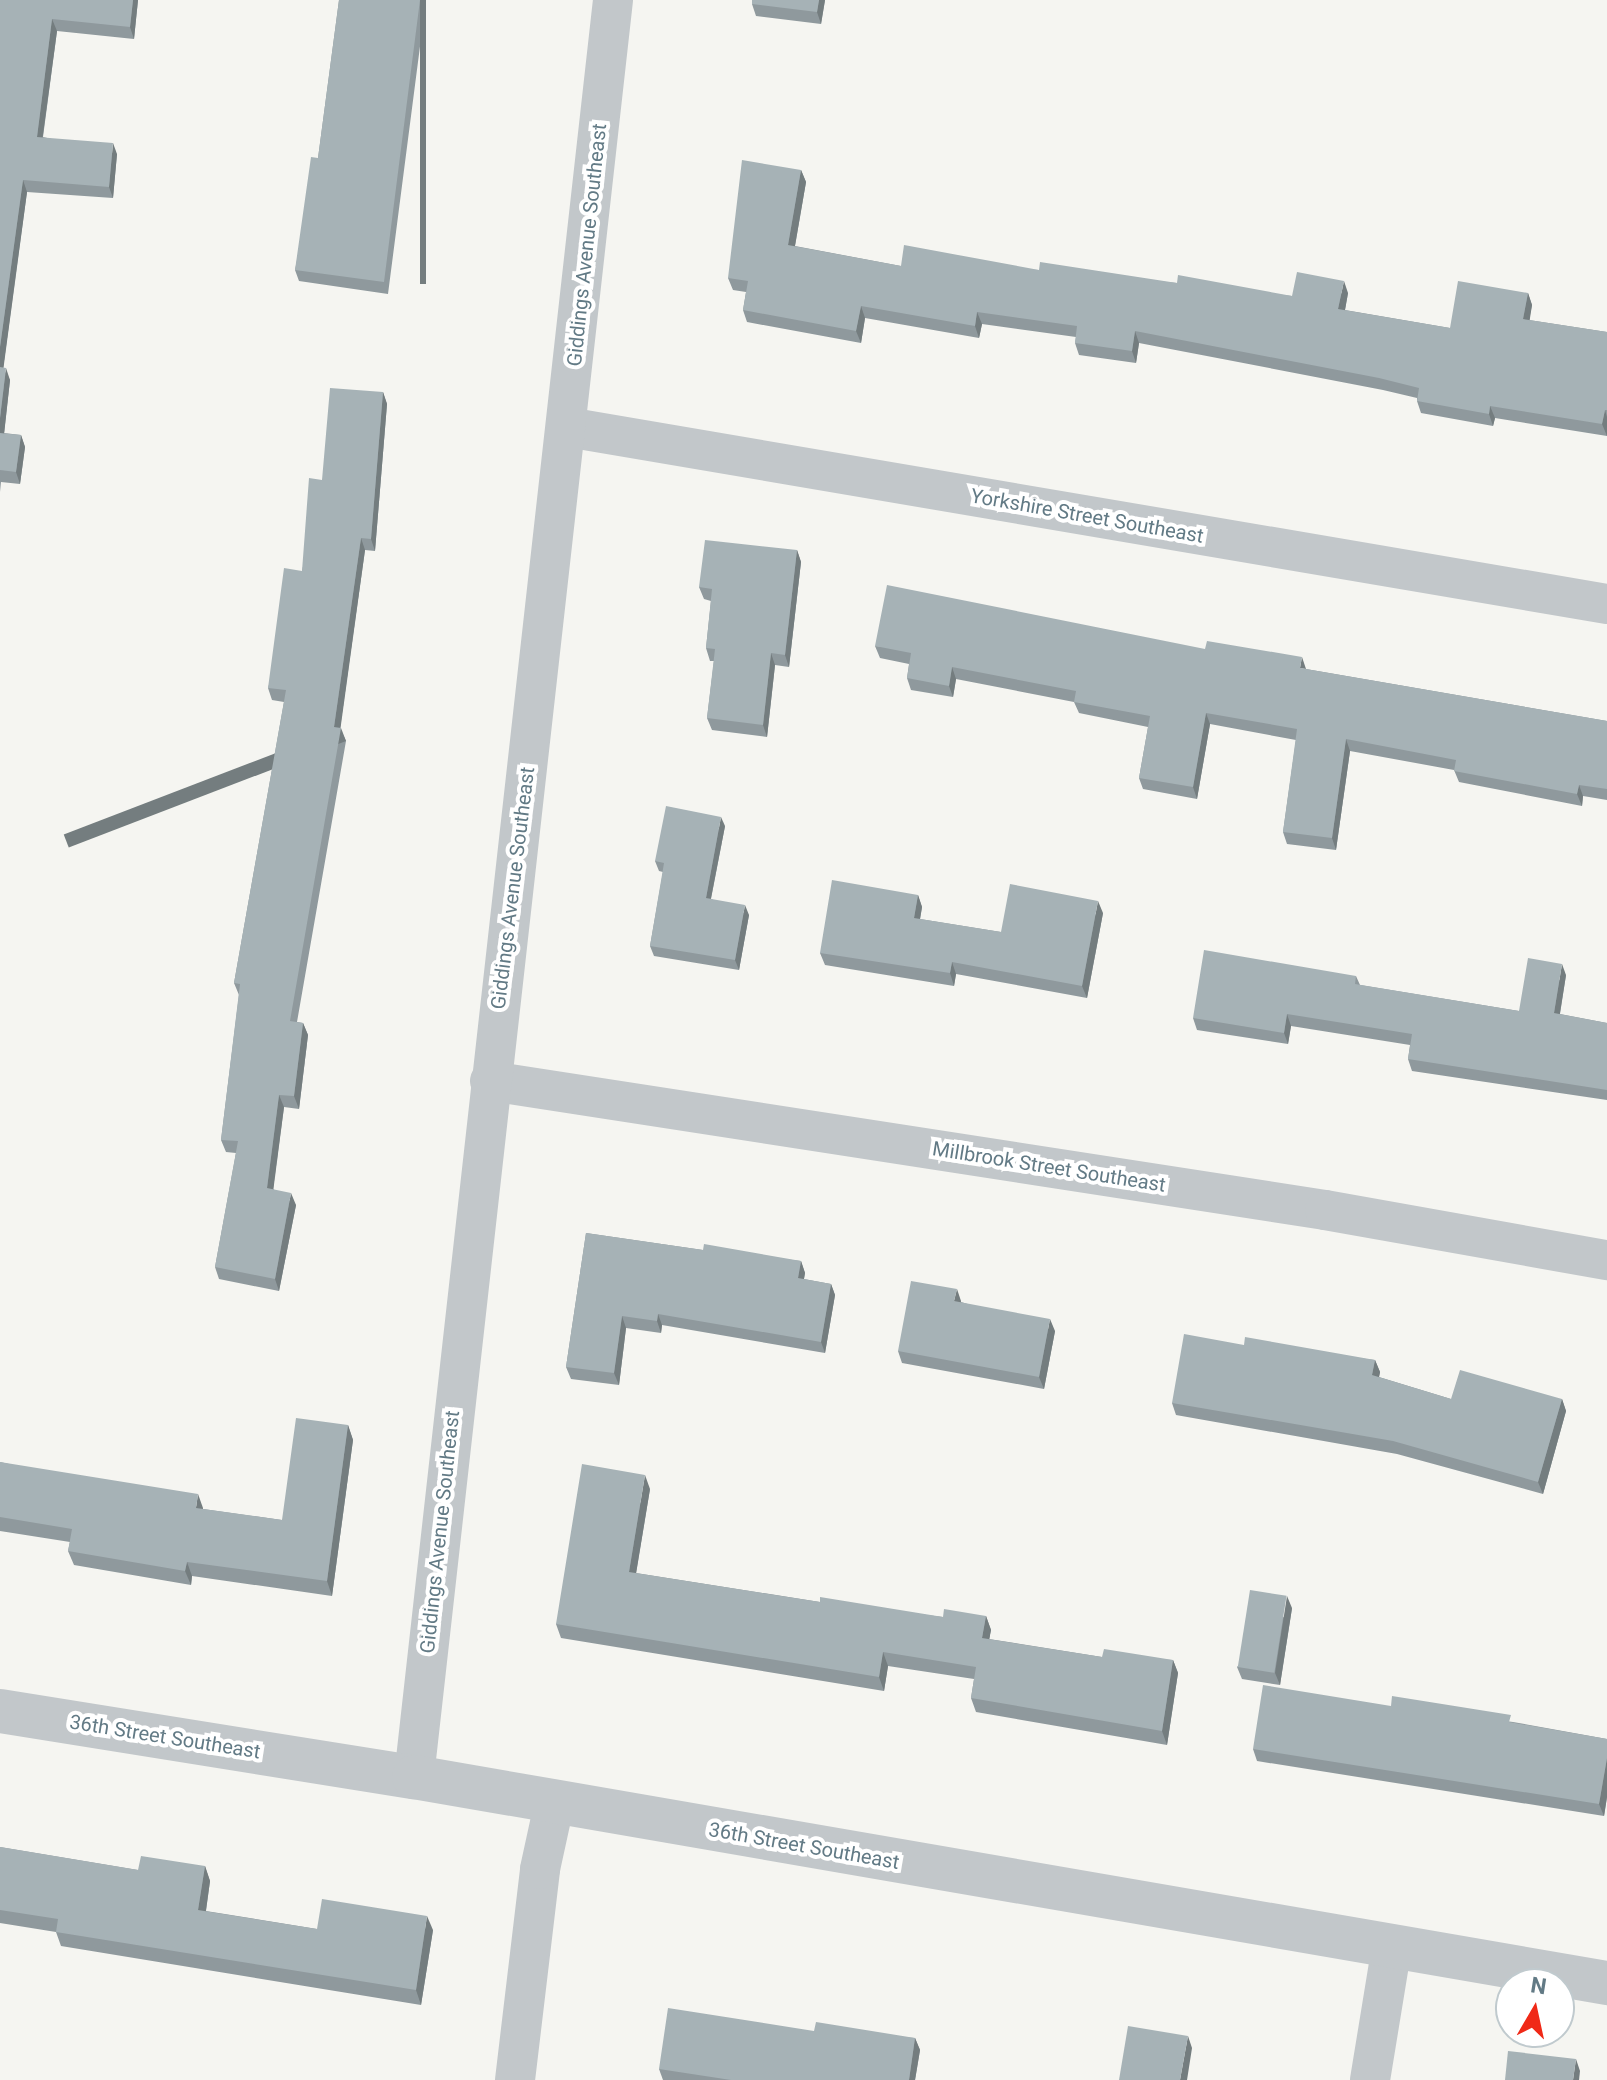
<!DOCTYPE html>
<style>
body{margin:0}
#map{position:relative;width:1607px;height:2080px;overflow:hidden;background:#f5f5f1;font-family:Roboto,sans-serif}
div>[style]{position:absolute}
.minor>*{height:40px;margin:-20px;padding:0 20px;transform-origin:20px;border-radius:20px;background:#c2c7ca}
.tertiary>*{height:44px;margin:-22px;padding:0 22px;transform-origin:22px;border-radius:22px;background:#c2c7ca}
.wall>*{inset:0;background:#8f999d}
.shaded-wall>*{inset:0;background:#747d7f;transform-origin:0 0}
.building>*{inset:0;background:#a6b2b6;transform-origin:0 0}
span{translate:-50% -50%;white-space:nowrap;text-align:center;line-height:1.15;-webkit-text-stroke:8px #fff;paint-order:stroke}
.street-label{font-size:20px;color:#627a85}
.north{position:absolute;left:1495px;top:1968px;width:80px;height:80px;box-sizing:border-box;background:#fff;border:2px solid #c0cace;border-radius:50%;rotate:9deg;font-size:22px;font-weight:700;line-height:32px;text-align:center;color:#627a85}
.north::after{content:'';display:block;margin:auto;width:28px;height:36px;background:#f02917;clip-path:polygon(50% 0,100% 100%,50% 72%,0 100%)}
</style>
<div id="map">
<div class="minor">
<i style="left:567px;top:427px;width:1055px;rotate:9.66deg"></i>
<i style="left:490px;top:1081px;width:845px;rotate:8.78deg"></i>
<i style="left:1325px;top:1210px;width:286px;rotate:10.1deg"></i>
<i style="left:414px;top:1777px;width:1788px;rotate:-83.61deg"></i>
<i style="left:515px;top:2080px;width:212px;rotate:-83.2deg"></i>
<i style="left:540px;top:1869px;width:66px;rotate:-77.7deg"></i>
<i style="left:1370px;top:2080px;width:137px;rotate:-80.7deg"></i>
</div>
<div class="tertiary">
<i style="left:0;top:1711px;width:419px;rotate:9.1deg"></i>
<i style="left:414px;top:1777px;width:1211px;rotate:9.8deg"></i>
</div>
<div class="wall">
<i style="clip-path:polygon(0 0,138px 0,134px 39px,57px 31px,43px 137px,117px 154px,113px 198px,27px 192px,3px 368px,10px 380px,4px 433px,21px 435px,25px 447px,20px 484px,1px 482px,0 492px)"></i>
<i style="clip-path:polygon(339px 0,426px 0,388px 294px,299px 281px,295px 270px,318px 158px)"></i>
<i style="clip-path:polygon(825px 0,821px 24px,756px 16px,752px 4px)"></i>
<i style="clip-path:polygon(801px 170px,806px 182px,795px 246px,901px 266px,1039px 270px,1177px 283px,1292px 296px,1348px 293px,1345px 310px,1450px 328px,1528px 293px,1532px 305px,1529px 320px,1607px 332px,1607px 436px,1495px 418px,1493px 426px,1421px 413px,1417px 401px,1417px 398px,1383px 390px,1139px 343px,1136px 363px,1079px 355px,1075px 343px,1076px 337px,982px 324px,979px 338px,865px 318px,861px 343px,747px 322px,743px 310px,746px 292px,733px 290px,728px 278px)"></i>
<i style="clip-path:polygon(383px 392px,387px 404px,375px 551px,365px 550px,340px 728px,346px 741px,297px 1022px,303px 1023px,308px 1035px,299px 1109px,284px 1107px,273px 1189px,296px 1205px,279px 1291px,219px 1279px,215px 1267px,236px 1153px,226px 1152px,221px 1140px,239px 995px,234px 983px,284px 702px,272px 700px,268px 688px,302px 571px,322px 480px)"></i>
<i style="clip-path:polygon(797px 550px,801px 562px,789px 667px,775px 665px,767px 737px,712px 730px,707px 718px,714px 661px,710px 661px,706px 648px,711px 601px,704px 599px,699px 587px)"></i>
<i style="clip-path:polygon(875px 646px,1306px 669px,1607px 721px,1607px 800px,1583px 796px,1582px 806px,1459px 782px,1454px 770px,1350px 751px,1336px 850px,1287px 844px,1283px 832px,1296px 740px,1210px 724px,1197px 799px,1143px 789px,1139px 778px,1148px 727px,1079px 713px,1074px 702px,956px 679px,953px 697px,911px 690px,907px 678px,909px 664px,880px 658px)"></i>
<i style="clip-path:polygon(725px 826px,711px 899px,749px 915px,739px 970px,654px 956px,650px 946px,663px 872px,659px 871px,655px 861px)"></i>
<i style="clip-path:polygon(918px 895px,922px 907px,920px 919px,1001px 932px,1103px 913px,1087px 998px,956px 974px,954px 986px,825px 965px,820px 953px)"></i>
<i style="clip-path:polygon(1566px 975px,1560px 1014px,1607px 1023px,1607px 1100px,1412px 1071px,1408px 1059px,1410px 1045px,1291px 1026px,1288px 1044px,1197px 1030px,1193px 1018px,1356px 976px,1360px 985px,1519px 1011px)"></i>
<i style="clip-path:polygon(586px 1233px,703px 1250px,801px 1261px,805px 1273px,804px 1279px,831px 1284px,835px 1295px,825px 1353px,662px 1325px,661px 1333px,626px 1328px,619px 1385px,571px 1379px,566px 1367px)"></i>
<i style="clip-path:polygon(961px 1301px,961px 1302px,1055px 1331px,1044px 1389px,902px 1363px,898px 1351px)"></i>
<i style="clip-path:polygon(1244px 1345px,1375px 1360px,1380px 1372px,1379px 1377px,1451px 1399px,1562px 1399px,1566px 1411px,1543px 1494px,1397px 1454px,1176px 1415px,1172px 1403px)"></i>
<i style="clip-path:polygon(348px 1425px,353px 1440px,332px 1596px,192px 1576px,191px 1585px,74px 1565px,68px 1551px,70px 1542px,0 1531px,0 1462px,203px 1508px,203px 1509px,282px 1520px)"></i>
<i style="clip-path:polygon(650px 1489px,636px 1573px,820px 1602px,943px 1617px,986px 1616px,991px 1630px,989px 1639px,1102px 1657px,1173px 1660px,1178px 1673px,1167px 1745px,976px 1712px,971px 1698px,974px 1679px,888px 1666px,884px 1691px,561px 1638px,556px 1624px)"></i>
<i style="clip-path:polygon(1292px 1608px,1280px 1685px,1242px 1679px,1237px 1667px)"></i>
<i style="clip-path:polygon(1391px 1706px,1513px 1722px,1607px 1739px,1607px 1797px,1604px 1816px,1257px 1761px,1253px 1749px)"></i>
<i style="clip-path:polygon(0 1847px,138px 1870px,205px 1866px,210px 1881px,206px 1911px,317px 1929px,433px 1930px,421px 2005px,61px 1946px,56px 1932px,0 1923px)"></i>
<i style="clip-path:polygon(814px 2031px,915px 2038px,920px 2050px,915px 2080px,663px 2080px,659px 2069px)"></i>
</div>
<div class="shaded-wall">
<i style="clip-path:polygon(133px 0,138px 0,134px 39px,130px 27px)"></i>
<i style="left:420px;top:0;width:6px;height:284px"></i>
<i style="clip-path:polygon(819px 0,825px 0,821px 24px,817px 12px)"></i>
<i style="clip-path:polygon(52px 19px,57px 31px,41px 149px,37px 137px)"></i>
<i style="clip-path:polygon(113px 143px,117px 154px,113px 198px,109px 187px)"></i>
<i style="clip-path:polygon(801px 170px,806px 182px,793px 257px,788px 245px)"></i>
<i style="clip-path:polygon(23px 180px,27px 192px,2px 379px,0 375px,0 347px)"></i>
<i style="clip-path:polygon(1344px 281px,1348px 293px,1343px 321px,1338px 309px)"></i>
<i style="clip-path:polygon(1528px 293px,1532px 305px,1528px 331px,1523px 319px)"></i>
<i style="clip-path:polygon(861px 306px,865px 318px,861px 343px,856px 331px)"></i>
<i style="clip-path:polygon(977px 312px,982px 324px,979px 338px,975px 326px)"></i>
<i style="clip-path:polygon(1135px 331px,1139px 343px,1136px 363px,1132px 351px)"></i>
<i style="clip-path:polygon(6px 368px,10px 380px,3px 444px,0 438px,0 418px)"></i>
<i style="clip-path:polygon(383px 392px,387px 404px,375px 551px,371px 539px)"></i>
<i style="clip-path:polygon(1490px 406px,1495px 418px,1493px 426px,1489px 414px)"></i>
<i style="clip-path:polygon(1605px 410px,1607px 417px,1607px 436px,1602px 424px)"></i>
<i style="clip-path:polygon(21px 435px,25px 447px,20px 484px,16px 472px)"></i>
<i style="clip-path:polygon(361px 538px,365px 550px,339px 739px,334px 727px)"></i>
<i style="clip-path:polygon(797px 550px,801px 562px,789px 667px,785px 655px)"></i>
<i style="clip-path:polygon(771px 653px,775px 665px,767px 737px,763px 725px)"></i>
<i style="clip-path:polygon(1302px 657px,1306px 669px,1300px 668px)"></i>
<i style="clip-path:polygon(952px 667px,956px 679px,953px 697px,949px 686px)"></i>
<i style="clip-path:polygon(1206px 713px,1210px 724px,1197px 799px,1193px 787px)"></i>
<i style="left:341px;top:728px;width:14px;height:297px;rotate:69deg"></i>
<i style="clip-path:polygon(1346px 739px,1350px 751px,1336px 850px,1332px 838px)"></i>
<i style="clip-path:polygon(1579px 785px,1583px 796px,1582px 806px,1577px 794px)"></i>
<i style="clip-path:polygon(721px 817px,725px 826px,709px 908px,706px 898px)"></i>
<i style="clip-path:polygon(918px 895px,922px 907px,918px 931px,914px 918px)"></i>
<i style="clip-path:polygon(1098px 901px,1103px 913px,1087px 998px,1082px 986px)"></i>
<i style="clip-path:polygon(745px 905px,749px 915px,739px 970px,735px 960px)"></i>
<i style="clip-path:polygon(952px 962px,956px 974px,954px 986px,950px 973px)"></i>
<i style="clip-path:polygon(1562px 964px,1566px 975px,1558px 1025px,1554px 1013px)"></i>
<i style="clip-path:polygon(1287px 1014px,1291px 1026px,1288px 1044px,1284px 1033px)"></i>
<i style="clip-path:polygon(303px 1023px,308px 1035px,299px 1109px,294px 1096px)"></i>
<i style="clip-path:polygon(279px 1095px,284px 1107px,272px 1200px,267px 1188px)"></i>
<i style="clip-path:polygon(291px 1193px,296px 1205px,279px 1291px,275px 1279px)"></i>
<i style="clip-path:polygon(801px 1261px,805px 1273px,802px 1289px,798px 1278px)"></i>
<i style="clip-path:polygon(831px 1284px,835px 1295px,825px 1353px,821px 1342px)"></i>
<i style="clip-path:polygon(957px 1289px,961px 1301px,959px 1313px,954px 1301px)"></i>
<i style="clip-path:polygon(658px 1314px,662px 1325px,661px 1333px,657px 1321px)"></i>
<i style="clip-path:polygon(622px 1316px,626px 1328px,619px 1385px,614px 1373px)"></i>
<i style="clip-path:polygon(1050px 1319px,1055px 1331px,1044px 1389px,1039px 1377px)"></i>
<i style="clip-path:polygon(1375px 1360px,1380px 1372px,1377px 1387px,1372px 1375px)"></i>
<i style="clip-path:polygon(1562px 1399px,1566px 1411px,1543px 1494px,1538px 1482px)"></i>
<i style="clip-path:polygon(348px 1425px,353px 1440px,332px 1596px,327px 1581px)"></i>
<i style="clip-path:polygon(645px 1475px,650px 1489px,634px 1586px,629px 1572px)"></i>
<i style="clip-path:polygon(198px 1494px,203px 1508px,201px 1523px,196px 1508px)"></i>
<i style="clip-path:polygon(187px 1562px,192px 1576px,191px 1585px,185px 1571px)"></i>
<i style="clip-path:polygon(1287px 1596px,1292px 1608px,1280px 1685px,1275px 1673px)"></i>
<i style="clip-path:polygon(986px 1616px,991px 1630px,987px 1652px,982px 1638px)"></i>
<i style="clip-path:polygon(883px 1652px,888px 1666px,884px 1691px,879px 1677px)"></i>
<i style="clip-path:polygon(1173px 1660px,1178px 1673px,1167px 1745px,1162px 1731px)"></i>
<i style="clip-path:polygon(1607px 1758px,1607px 1797px,1604px 1816px,1599px 1804px)"></i>
<i style="clip-path:polygon(205px 1866px,210px 1881px,204px 1924px,198px 1910px)"></i>
<i style="clip-path:polygon(427px 1916px,433px 1930px,421px 2005px,416px 1990px)"></i>
<i style="clip-path:polygon(1188px 2036px,1192px 2048px,1187px 2080px,1180px 2080px)"></i>
<i style="clip-path:polygon(915px 2038px,920px 2050px,915px 2080px,909px 2080px)"></i>
<i style="clip-path:polygon(1576px 2059px,1580px 2071px,1579px 2080px,1573px 2080px)"></i>
</div>
<div class="building">
<i style="clip-path:polygon(0 0,133px 0,130px 27px,52px 19px,37px 137px,113px 143px,109px 187px,23px 180px,0 347px)"></i>
<i style="clip-path:polygon(339px 0,420px 0,384px 282px,295px 270px,311px 157px,318px 158px)"></i>
<i style="clip-path:polygon(752px 0,819px 0,817px 12px,752px 4px)"></i>
<i style="clip-path:polygon(742px 160px,801px 170px,788px 245px,901px 266px,904px 245px,1039px 270px,1040px 262px,1177px 283px,1178px 275px,1292px 296px,1297px 272px,1344px 281px,1338px 309px,1450px 328px,1458px 281px,1528px 293px,1523px 319px,1607px 332px,1607px 410px,1605px 410px,1602px 424px,1490px 406px,1489px 414px,1417px 401px,1419px 388px,1379px 378px,1135px 331px,1132px 351px,1075px 343px,1077px 326px,977px 312px,975px 326px,861px 306px,856px 331px,743px 310px,748px 281px,728px 278px)"></i>
<i style="clip-path:polygon(0 367px,6px 368px,0 418px)"></i>
<i style="clip-path:polygon(330px 388px,383px 392px,371px 539px,361px 538px,334px 727px,341px 728px,290px 1021px,303px 1023px,294px 1096px,279px 1095px,267px 1188px,291px 1193px,275px 1279px,215px 1267px,238px 1141px,221px 1140px,240px 984px,234px 983px,286px 690px,268px 688px,284px 568px,302px 571px,309px 478px,322px 480px)"></i>
<i style="clip-path:polygon(0 433px,21px 435px,16px 472px,0 470px)"></i>
<i style="clip-path:polygon(705px 540px,797px 550px,785px 655px,771px 653px,763px 725px,707px 718px,715px 649px,706px 648px,712px 589px,699px 587px)"></i>
<i style="clip-path:polygon(887px 585px,1205px 649px,1207px 641px,1302px 657px,1300px 668px,1607px 721px,1607px 789px,1579px 785px,1577px 794px,1454px 771px,1456px 760px,1346px 739px,1332px 838px,1283px 832px,1297px 729px,1206px 713px,1193px 787px,1139px 778px,1150px 716px,1074px 702px,1076px 691px,952px 667px,949px 686px,907px 678px,911px 653px,875px 646px)"></i>
<i style="clip-path:polygon(666px 806px,721px 817px,706px 898px,745px 905px,735px 960px,650px 946px,664px 863px,655px 861px)"></i>
<i style="clip-path:polygon(832px 880px,918px 895px,914px 918px,1001px 932px,1010px 884px,1098px 901px,1082px 986px,952px 962px,950px 973px,820px 953px)"></i>
<i style="clip-path:polygon(1204px 950px,1356px 976px,1355px 984px,1519px 1011px,1528px 958px,1562px 964px,1554px 1013px,1607px 1023px,1607px 1090px,1408px 1059px,1412px 1034px,1287px 1014px,1284px 1033px,1193px 1018px)"></i>
<i style="clip-path:polygon(586px 1233px,703px 1250px,704px 1244px,801px 1261px,798px 1278px,831px 1284px,821px 1342px,658px 1314px,657px 1321px,622px 1316px,614px 1373px,566px 1367px)"></i>
<i style="clip-path:polygon(911px 1281px,957px 1289px,954px 1301px,1050px 1319px,1039px 1377px,898px 1351px)"></i>
<i style="clip-path:polygon(1184px 1334px,1244px 1345px,1245px 1337px,1375px 1360px,1372px 1375px,1451px 1399px,1460px 1370px,1562px 1399px,1538px 1482px,1393px 1441px,1172px 1403px)"></i>
<i style="clip-path:polygon(296px 1418px,348px 1425px,327px 1581px,187px 1562px,185px 1571px,68px 1551px,72px 1529px,0 1517px,0 1462px,198px 1494px,196px 1508px,282px 1520px)"></i>
<i style="clip-path:polygon(582px 1464px,645px 1475px,629px 1572px,820px 1602px,820px 1597px,943px 1617px,944px 1609px,986px 1616px,982px 1638px,1102px 1657px,1104px 1649px,1173px 1660px,1162px 1731px,971px 1698px,976px 1667px,883px 1652px,879px 1677px,556px 1624px)"></i>
<i style="left:1250px;top:1590px;width:37px;height:78px;rotate:9deg"></i>
<i style="clip-path:polygon(1263px 1685px,1391px 1706px,1392px 1696px,1511px 1715px,1509px 1722px,1607px 1739px,1607px 1758px,1599px 1804px,1253px 1749px)"></i>
<i style="clip-path:polygon(0 1847px,138px 1870px,141px 1856px,205px 1866px,198px 1910px,317px 1929px,322px 1899px,427px 1916px,416px 1990px,56px 1932px,58px 1919px,0 1910px)"></i>
<i style="clip-path:polygon(668px 2008px,814px 2031px,816px 2022px,915px 2038px,909px 2080px,731px 2080px,659px 2069px)"></i>
<i style="clip-path:polygon(1128px 2026px,1188px 2036px,1180px 2080px,1119px 2080px)"></i>
<i style="clip-path:polygon(1508px 2051px,1576px 2059px,1573px 2080px,1505px 2080px)"></i>
</div>
<div class="street-label">
<span style="left:587px;top:245px;rotate:-84deg">Giddings Avenue Southeast</span>
<span style="left:1087px;top:516px;rotate:10deg">Yorkshire Street Southeast</span>
<span style="left:513px;top:888px;rotate:-83deg">Giddings Avenue Southeast</span>
<span style="left:1049px;top:1167px;rotate:9deg">Millbrook Street Southeast</span>
<span style="left:440px;top:1532px;rotate:-84deg">Giddings Avenue Southeast</span>
<span style="left:165px;top:1737px;rotate:9deg">36th Street Southeast</span>
<span style="left:804px;top:1846px;rotate:10deg">36th Street Southeast</span>
</div>
<div class="north">N</div>
</div>
